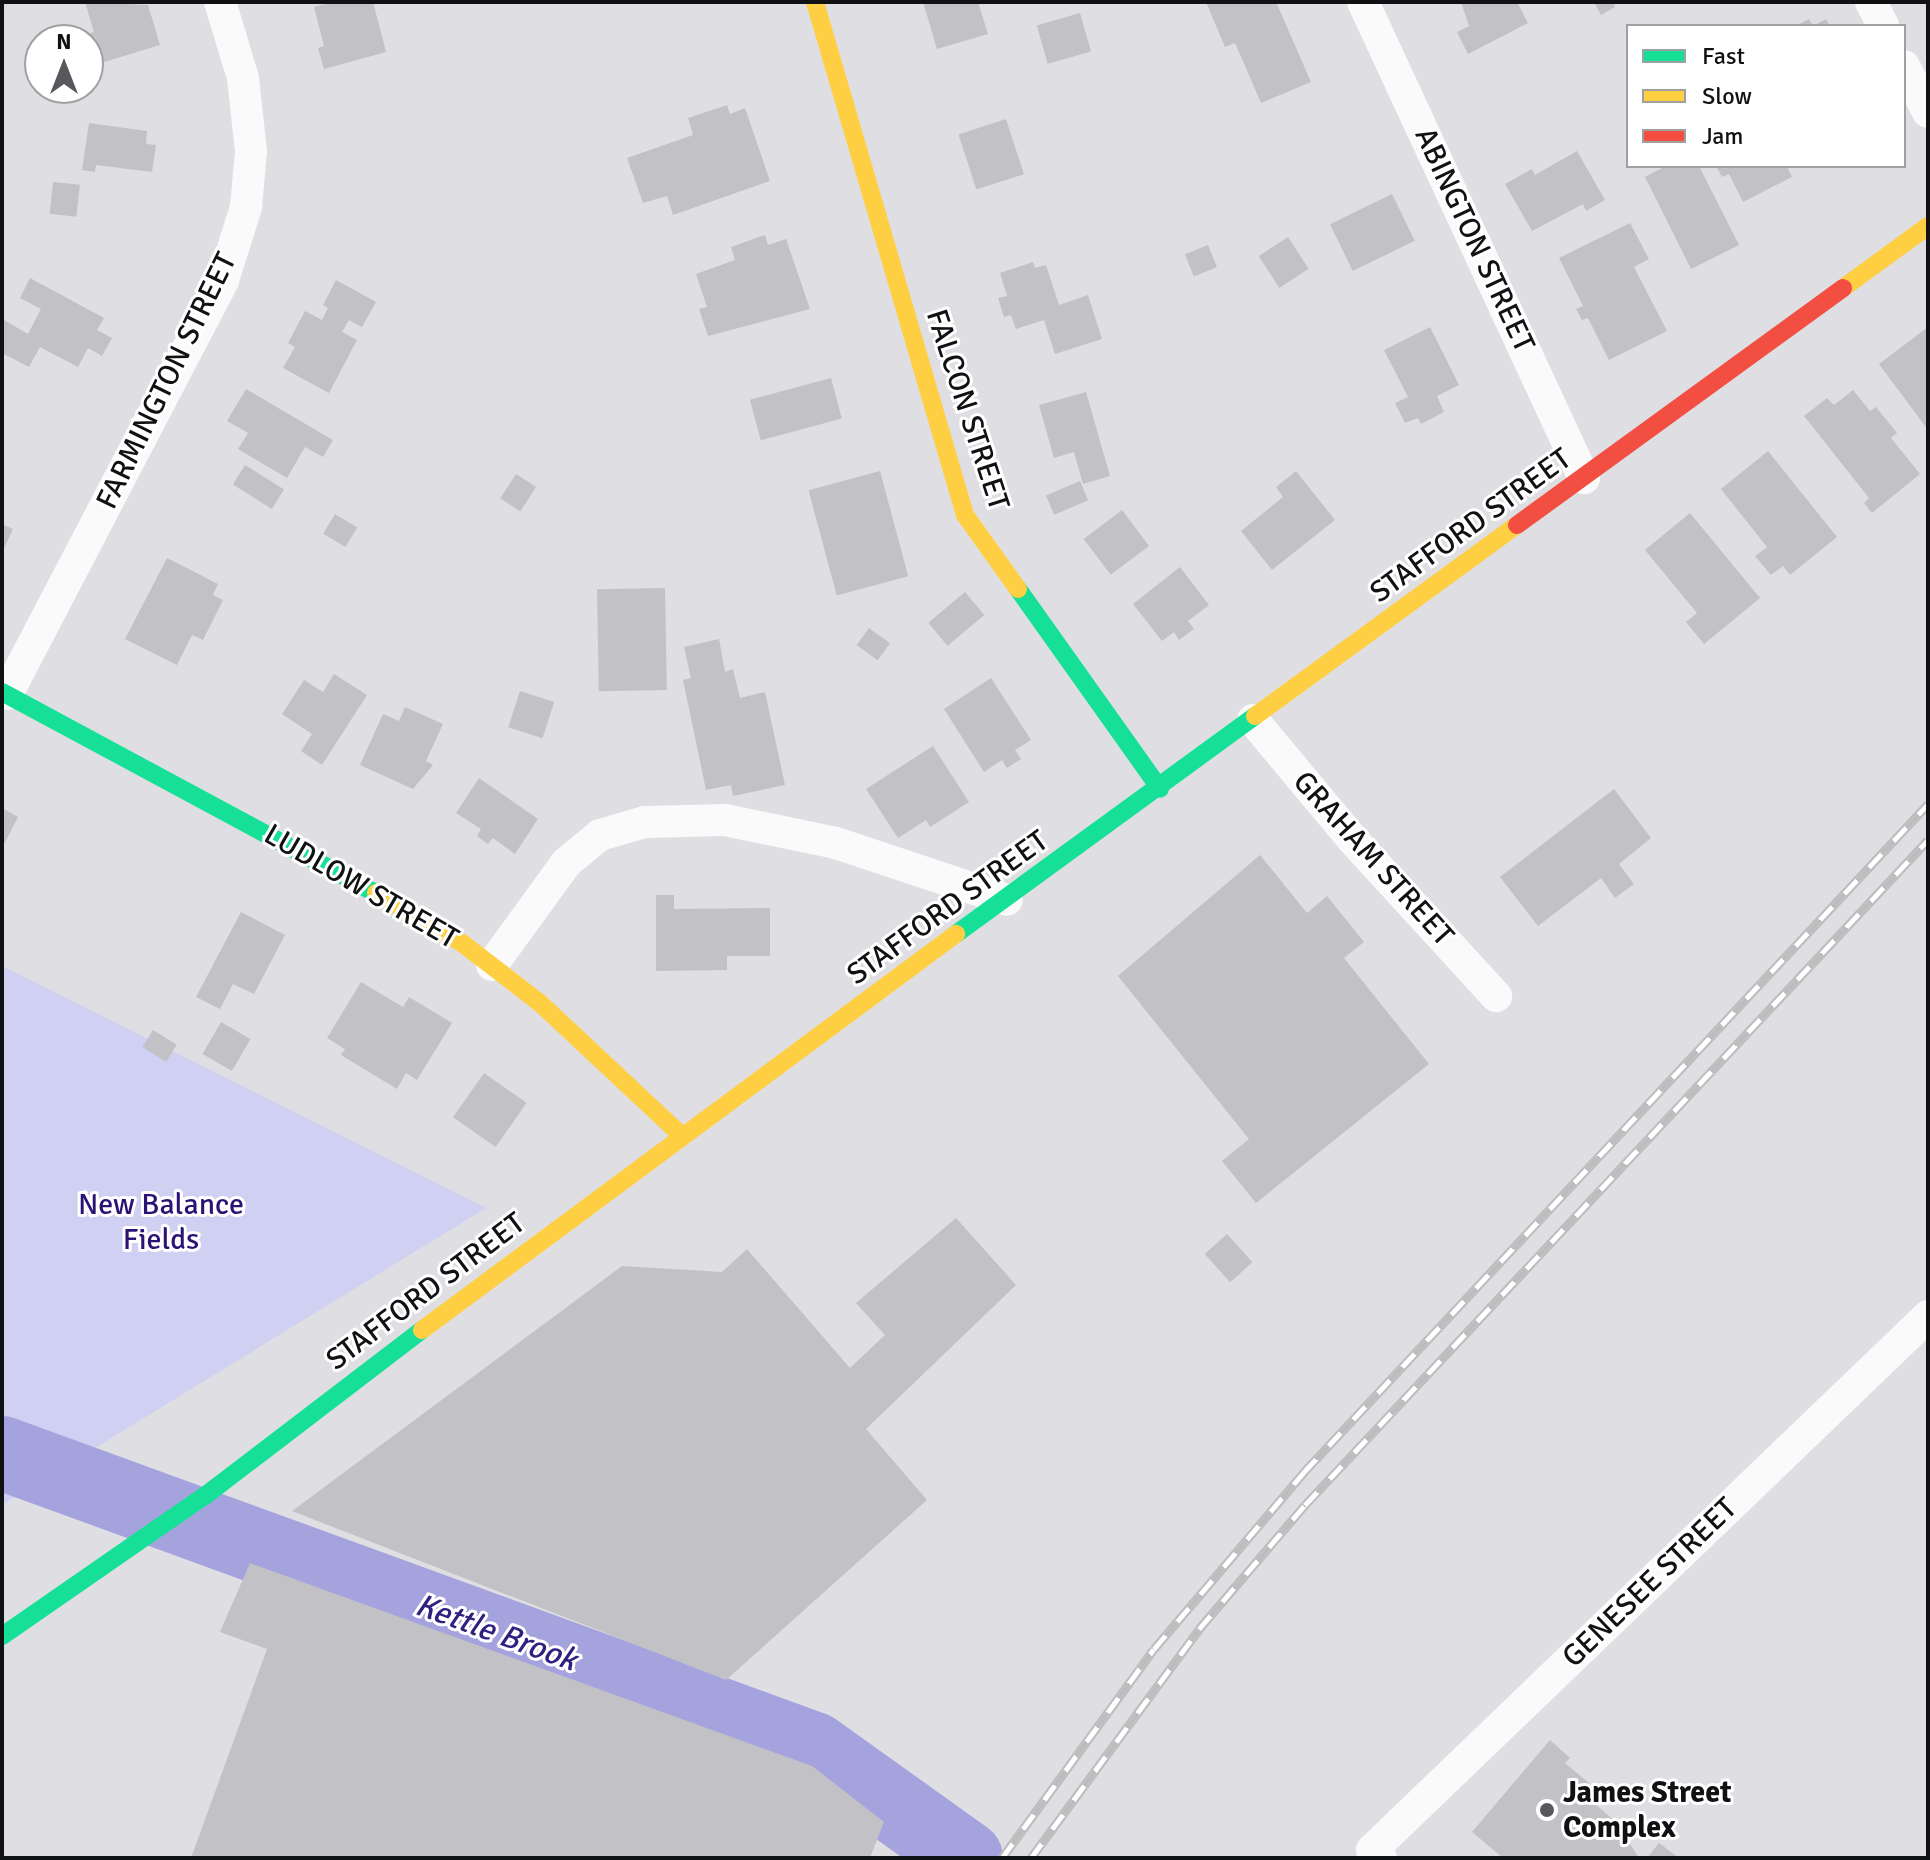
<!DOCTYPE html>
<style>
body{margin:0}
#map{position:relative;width:1930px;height:1860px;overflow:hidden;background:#dedee3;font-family:Signika,sans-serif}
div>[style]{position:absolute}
.green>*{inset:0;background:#cfd0f2}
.river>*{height:74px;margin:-37px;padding:0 37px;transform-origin:37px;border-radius:37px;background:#a4a3de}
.building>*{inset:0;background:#c2c2c6;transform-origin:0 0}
.street>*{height:32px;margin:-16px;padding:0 16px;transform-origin:16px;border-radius:16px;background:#fafafb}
.fast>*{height:18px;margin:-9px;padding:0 9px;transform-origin:9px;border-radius:9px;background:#16e098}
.slow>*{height:18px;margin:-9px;padding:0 9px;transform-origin:9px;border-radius:9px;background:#ffcf43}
.jam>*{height:18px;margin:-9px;padding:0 9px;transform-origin:9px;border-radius:9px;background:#f24e42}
.rail>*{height:9px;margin-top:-4.5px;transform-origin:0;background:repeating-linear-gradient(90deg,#fff 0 18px,#bdbdbe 0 36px);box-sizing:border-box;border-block:2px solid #bdbdbe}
.dots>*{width:22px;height:22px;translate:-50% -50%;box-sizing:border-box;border:4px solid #fff;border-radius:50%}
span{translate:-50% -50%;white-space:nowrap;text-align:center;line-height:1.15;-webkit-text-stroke:6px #fff;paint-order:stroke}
.street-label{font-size:30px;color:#101113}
.park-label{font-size:30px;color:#2a1374}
.poi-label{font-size:30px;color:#101113;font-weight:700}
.left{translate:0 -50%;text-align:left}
.water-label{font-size:32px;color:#322080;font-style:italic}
.frame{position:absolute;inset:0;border:4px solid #101113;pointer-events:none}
.legend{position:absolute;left:1626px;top:24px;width:280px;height:144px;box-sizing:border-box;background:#fff;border:2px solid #9fa0a1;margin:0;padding:10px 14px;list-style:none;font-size:24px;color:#101113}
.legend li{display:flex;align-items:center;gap:16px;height:40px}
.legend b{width:40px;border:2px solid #9fa0a1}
.north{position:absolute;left:24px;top:24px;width:80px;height:80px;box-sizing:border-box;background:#fff;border:2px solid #9fa0a1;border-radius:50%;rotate:0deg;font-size:22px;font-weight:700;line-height:32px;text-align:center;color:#101113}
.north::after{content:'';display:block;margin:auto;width:28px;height:36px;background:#58595c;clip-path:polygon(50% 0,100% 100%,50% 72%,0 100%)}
</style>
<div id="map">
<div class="green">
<i style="clip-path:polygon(2px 966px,486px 1208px,2px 1505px)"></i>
</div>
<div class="river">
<i style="left:2px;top:1453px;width:864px;rotate:20.03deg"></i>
<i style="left:814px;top:1749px;width:187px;rotate:35.6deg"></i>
</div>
<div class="building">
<i style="clip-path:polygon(85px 2px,148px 5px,160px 45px,88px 67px,88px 40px,71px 39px,94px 32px)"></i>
<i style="clip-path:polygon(333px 2px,373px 2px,386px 52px,324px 69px,318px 48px,324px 46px,314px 7px)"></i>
<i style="clip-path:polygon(923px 2px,978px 2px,988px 34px,937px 49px)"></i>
<i style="clip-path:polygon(1206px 2px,1276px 2px,1311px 82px,1261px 103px,1235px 43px,1225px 47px)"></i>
<i style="clip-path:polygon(1461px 2px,1517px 2px,1528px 23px,1468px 54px,1457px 32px,1469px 26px)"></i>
<i style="clip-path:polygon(1594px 2px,1613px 2px,1615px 7px,1601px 15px)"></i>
<i style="left:1080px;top:13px;width:40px;height:45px;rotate:74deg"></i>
<i style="clip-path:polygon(1809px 19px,1813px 26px,1826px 19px,1830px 26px,1796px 26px)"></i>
<i style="clip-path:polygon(727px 105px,730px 114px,745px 108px,770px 181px,673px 215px,667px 196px,643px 203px,627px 158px,693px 135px,688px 118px)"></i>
<i style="left:1006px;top:119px;width:58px;height:50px;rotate:72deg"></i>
<i style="clip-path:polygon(89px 123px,147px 131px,146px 144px,156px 145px,152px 172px,96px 165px,95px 172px,82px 170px)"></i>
<i style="clip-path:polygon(1577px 151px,1605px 200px,1586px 211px,1583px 204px,1532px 231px,1505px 184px,1532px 169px,1535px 175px)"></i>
<i style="clip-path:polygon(1666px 166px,1699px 166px,1739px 245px,1691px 269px,1645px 177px)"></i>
<i style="clip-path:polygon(1716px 166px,1787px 166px,1792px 177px,1743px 202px,1729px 174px,1722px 177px)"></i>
<i style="left:53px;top:182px;width:27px;height:32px;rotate:6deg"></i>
<i style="left:1392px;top:194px;width:52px;height:69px;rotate:64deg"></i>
<i style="clip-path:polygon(1630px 223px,1649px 259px,1634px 267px,1667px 331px,1609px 360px,1588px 318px,1582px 320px,1576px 309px,1583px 306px,1559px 258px)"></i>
<i style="clip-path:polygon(765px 235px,768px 245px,786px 239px,810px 309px,708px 336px,699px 309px,707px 307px,696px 274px,735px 260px,731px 247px)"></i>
<i style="left:1288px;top:237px;width:38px;height:35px;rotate:57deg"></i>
<i style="left:1208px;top:245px;width:24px;height:25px;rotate:68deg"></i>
<i style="clip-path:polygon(1033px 262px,1035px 268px,1046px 265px,1059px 305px,1088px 295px,1102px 339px,1055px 354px,1044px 320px,1016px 329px,1011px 315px,1004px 317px,998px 298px,1007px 296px,1000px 273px)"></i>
<i style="clip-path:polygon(30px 278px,104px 318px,97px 330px,112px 338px,102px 356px,88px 348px,78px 367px,40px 347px,29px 367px,2px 353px,4px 320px,28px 334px,41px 309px,20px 298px)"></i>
<i style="clip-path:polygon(336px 280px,376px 302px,362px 327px,349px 320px,342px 332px,357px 340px,329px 393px,283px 368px,295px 347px,288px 343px,305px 311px,322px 320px,328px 308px,323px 305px)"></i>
<i style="clip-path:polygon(1430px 327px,1459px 385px,1437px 396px,1444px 412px,1421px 424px,1418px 418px,1405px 423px,1395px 403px,1408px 397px,1384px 350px)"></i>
<i style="clip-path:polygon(1928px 327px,1928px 430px,1879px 364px)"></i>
<i style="left:831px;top:378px;width:42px;height:84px;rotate:75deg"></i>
<i style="clip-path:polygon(246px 389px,333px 440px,323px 457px,305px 447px,287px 478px,238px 449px,248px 433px,227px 421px)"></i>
<i style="clip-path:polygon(1853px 390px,1870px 411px,1876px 407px,1897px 433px,1891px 438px,1920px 474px,1872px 513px,1864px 503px,1869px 498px,1804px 416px,1827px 398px,1834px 405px)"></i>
<i style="clip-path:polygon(1086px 392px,1110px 476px,1083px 484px,1074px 452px,1054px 458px,1039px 405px)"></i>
<i style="clip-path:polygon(1768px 451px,1837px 537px,1790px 575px,1783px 566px,1771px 575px,1755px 556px,1767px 547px,1721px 489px)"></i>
<i style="left:245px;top:465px;width:46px;height:23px;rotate:32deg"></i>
<i style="left:880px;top:471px;width:109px;height:74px;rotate:75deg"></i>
<i style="clip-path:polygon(1296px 471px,1335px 520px,1272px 570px,1241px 531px,1283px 497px,1276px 487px)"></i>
<i style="left:516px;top:474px;width:24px;height:29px;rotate:33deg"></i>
<i style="left:1080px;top:481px;width:21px;height:37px;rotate:67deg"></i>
<i style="left:1122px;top:510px;width:45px;height:48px;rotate:53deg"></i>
<i style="clip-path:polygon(1690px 513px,1760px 598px,1704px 644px,1686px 622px,1697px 613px,1645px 550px)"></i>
<i style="left:335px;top:514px;width:26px;height:23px;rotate:31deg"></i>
<i style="clip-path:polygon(2px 524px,13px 529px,2px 553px)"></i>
<i style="clip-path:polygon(167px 558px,218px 584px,213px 595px,223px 600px,203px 640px,192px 635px,177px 665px,125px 639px)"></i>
<i style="clip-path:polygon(1180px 567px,1209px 605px,1188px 621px,1194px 629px,1179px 640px,1174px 632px,1162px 641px,1133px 604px)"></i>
<i style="left:665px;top:588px;width:102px;height:68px;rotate:89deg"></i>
<i style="left:965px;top:592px;width:30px;height:48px;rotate:50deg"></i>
<i style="left:869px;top:628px;width:26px;height:21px;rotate:36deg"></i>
<i style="clip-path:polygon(719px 639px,725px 672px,733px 669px,740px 698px,765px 692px,785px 785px,733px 796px,731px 785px,706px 790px,683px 680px,691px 678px,684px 647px)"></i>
<i style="clip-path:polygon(334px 674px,367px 695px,322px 765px,301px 751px,312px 734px,282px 714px,304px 680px,323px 692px)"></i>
<i style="clip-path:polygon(991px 678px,1031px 740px,1015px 750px,1021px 759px,1007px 768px,1002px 760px,984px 772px,944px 709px)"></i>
<i style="left:520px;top:691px;width:36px;height:38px;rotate:18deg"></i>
<i style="clip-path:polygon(405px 707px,443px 724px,426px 761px,433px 765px,413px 789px,360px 765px,383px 714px,399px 721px)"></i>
<i style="clip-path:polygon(933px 746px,969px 802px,930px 827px,926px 820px,898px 838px,866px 789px)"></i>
<i style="clip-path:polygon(479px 778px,538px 819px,515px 854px,493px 838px,488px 844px,477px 836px,481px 829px,456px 813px)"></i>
<i style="clip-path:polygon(1614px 789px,1651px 838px,1619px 864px,1634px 884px,1615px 898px,1601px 878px,1538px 926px,1500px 877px)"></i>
<i style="clip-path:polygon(2px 808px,18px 817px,2px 848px)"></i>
<i style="clip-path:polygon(1260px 855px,1307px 913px,1327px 896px,1364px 942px,1344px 958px,1429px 1064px,1256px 1203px,1222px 1161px,1249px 1139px,1118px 976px)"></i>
<i style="clip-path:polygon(656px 895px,674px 895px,674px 909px,770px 908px,770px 956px,727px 956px,727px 970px,656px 971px)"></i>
<i style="clip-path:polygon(241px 912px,285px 935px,254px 994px,233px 984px,220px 1009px,196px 997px)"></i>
<i style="clip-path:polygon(361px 982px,403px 1007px,409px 997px,452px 1023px,417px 1080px,406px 1073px,397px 1089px,341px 1055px,345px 1049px,327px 1038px)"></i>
<i style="left:221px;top:1022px;width:34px;height:37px;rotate:30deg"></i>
<i style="left:153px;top:1030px;width:28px;height:20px;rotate:32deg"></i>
<i style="left:484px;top:1073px;width:52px;height:54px;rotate:35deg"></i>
<i style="clip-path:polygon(956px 1218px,1016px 1285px,866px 1429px,927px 1500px,726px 1680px,292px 1511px,622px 1266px,722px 1272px,747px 1249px,850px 1368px,885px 1335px,856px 1303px)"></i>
<i style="left:1227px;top:1234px;width:38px;height:30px;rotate:48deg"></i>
<i style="clip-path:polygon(250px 1563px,812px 1766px,884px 1822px,870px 1858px,191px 1858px,267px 1649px,220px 1632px)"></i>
<i style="clip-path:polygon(1550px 1740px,1570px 1758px,1565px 1763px,1596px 1789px,1588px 1798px,1616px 1822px,1639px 1858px,1503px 1858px,1472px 1832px)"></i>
<i style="clip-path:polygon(1659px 1843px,1679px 1858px,1647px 1858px)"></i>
</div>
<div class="street">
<i style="left:1363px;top:2px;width:525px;rotate:65.1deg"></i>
<i style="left:1871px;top:2px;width:27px;rotate:63deg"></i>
<i style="left:1904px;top:66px;width:52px;rotate:62.4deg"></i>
<i style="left:7px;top:694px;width:467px;rotate:-62.4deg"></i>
<i style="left:223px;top:280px;width:77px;rotate:-72.5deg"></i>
<i style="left:246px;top:207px;width:56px;rotate:-84.9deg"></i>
<i style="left:251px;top:151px;width:73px;rotate:-96.3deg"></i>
<i style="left:243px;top:78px;width:79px;rotate:-106.8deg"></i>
<i style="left:1253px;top:720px;width:156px;rotate:50.2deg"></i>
<i style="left:1353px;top:840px;width:212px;rotate:47.5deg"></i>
<i style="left:492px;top:965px;width:126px;rotate:-54deg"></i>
<i style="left:566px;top:863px;width:44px;rotate:-39.5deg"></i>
<i style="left:600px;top:835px;width:47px;rotate:-16.1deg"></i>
<i style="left:645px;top:822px;width:80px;rotate:-1.4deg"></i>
<i style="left:725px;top:820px;width:113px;rotate:11.7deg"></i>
<i style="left:836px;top:843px;width:180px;rotate:18.4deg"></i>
<i style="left:1381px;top:1858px;width:12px;rotate:-138deg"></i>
<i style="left:1372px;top:1850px;width:771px;rotate:-43.84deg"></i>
</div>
<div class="fast">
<i style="left:1018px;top:589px;width:245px;rotate:54.6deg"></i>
<i style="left:2px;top:692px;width:425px;rotate:28.3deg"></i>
<i style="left:956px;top:934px;width:370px;rotate:-36.1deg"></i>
<i style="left:2px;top:1636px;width:248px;rotate:-34.7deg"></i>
<i style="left:206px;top:1495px;width:272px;rotate:-37.4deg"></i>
</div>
<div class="slow">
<i style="left:815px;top:2px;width:534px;rotate:73.7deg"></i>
<i style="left:965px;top:515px;width:91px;rotate:54.4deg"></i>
<i style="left:1843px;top:288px;width:105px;rotate:-36.1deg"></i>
<i style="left:1255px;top:716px;width:324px;rotate:-36.1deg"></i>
<i style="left:376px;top:893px;width:99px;rotate:30.2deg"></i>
<i style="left:462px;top:943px;width:98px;rotate:37.6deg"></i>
<i style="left:540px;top:1003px;width:195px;rotate:43.1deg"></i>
<i style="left:422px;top:1330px;width:665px;rotate:-36.56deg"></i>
</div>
<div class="jam">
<i style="left:1517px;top:525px;width:403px;rotate:-36deg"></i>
</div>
<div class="rail">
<i style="left:1002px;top:1858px;width:258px;rotate:-54deg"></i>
<i style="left:1154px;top:1649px;width:232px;rotate:-49.7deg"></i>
<i style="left:1304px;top:1472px;width:914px;rotate:-46.95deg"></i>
<i style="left:1031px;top:1858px;width:284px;rotate:-53.7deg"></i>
<i style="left:1199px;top:1629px;width:163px;rotate:-49.5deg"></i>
<i style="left:1305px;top:1505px;width:911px;rotate:-46.87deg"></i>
</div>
<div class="dots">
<i style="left:1547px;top:1810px;background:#58595c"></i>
</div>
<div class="street-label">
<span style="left:1474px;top:240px;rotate:65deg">ABINGTON STREET</span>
<span style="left:167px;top:381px;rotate:-64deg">FARMINGTON STREET</span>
<span style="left:967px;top:410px;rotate:72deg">FALCON STREET</span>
<span style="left:1471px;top:526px;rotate:-36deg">STAFFORD STREET</span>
<span style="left:1373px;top:859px;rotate:48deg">GRAHAM STREET</span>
<span style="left:361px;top:887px;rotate:30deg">LUDLOW STREET</span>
<span style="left:948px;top:908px;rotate:-36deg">STAFFORD STREET</span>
<span style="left:426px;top:1292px;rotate:-37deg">STAFFORD STREET</span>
<span style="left:1650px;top:1583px;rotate:-44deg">GENESEE STREET</span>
</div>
<div class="park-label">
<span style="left:161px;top:1222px">New Balance<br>Fields</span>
</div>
<div class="poi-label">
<span class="left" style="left:1563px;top:1810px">James Street<br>Complex</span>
</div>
<div class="water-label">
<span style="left:496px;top:1633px;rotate:20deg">Kettle Brook</span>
</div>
<div class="frame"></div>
<ul class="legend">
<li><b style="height:10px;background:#16e098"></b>Fast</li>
<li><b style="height:10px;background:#ffcf43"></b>Slow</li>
<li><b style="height:10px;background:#f24e42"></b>Jam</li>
</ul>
<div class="north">N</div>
</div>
